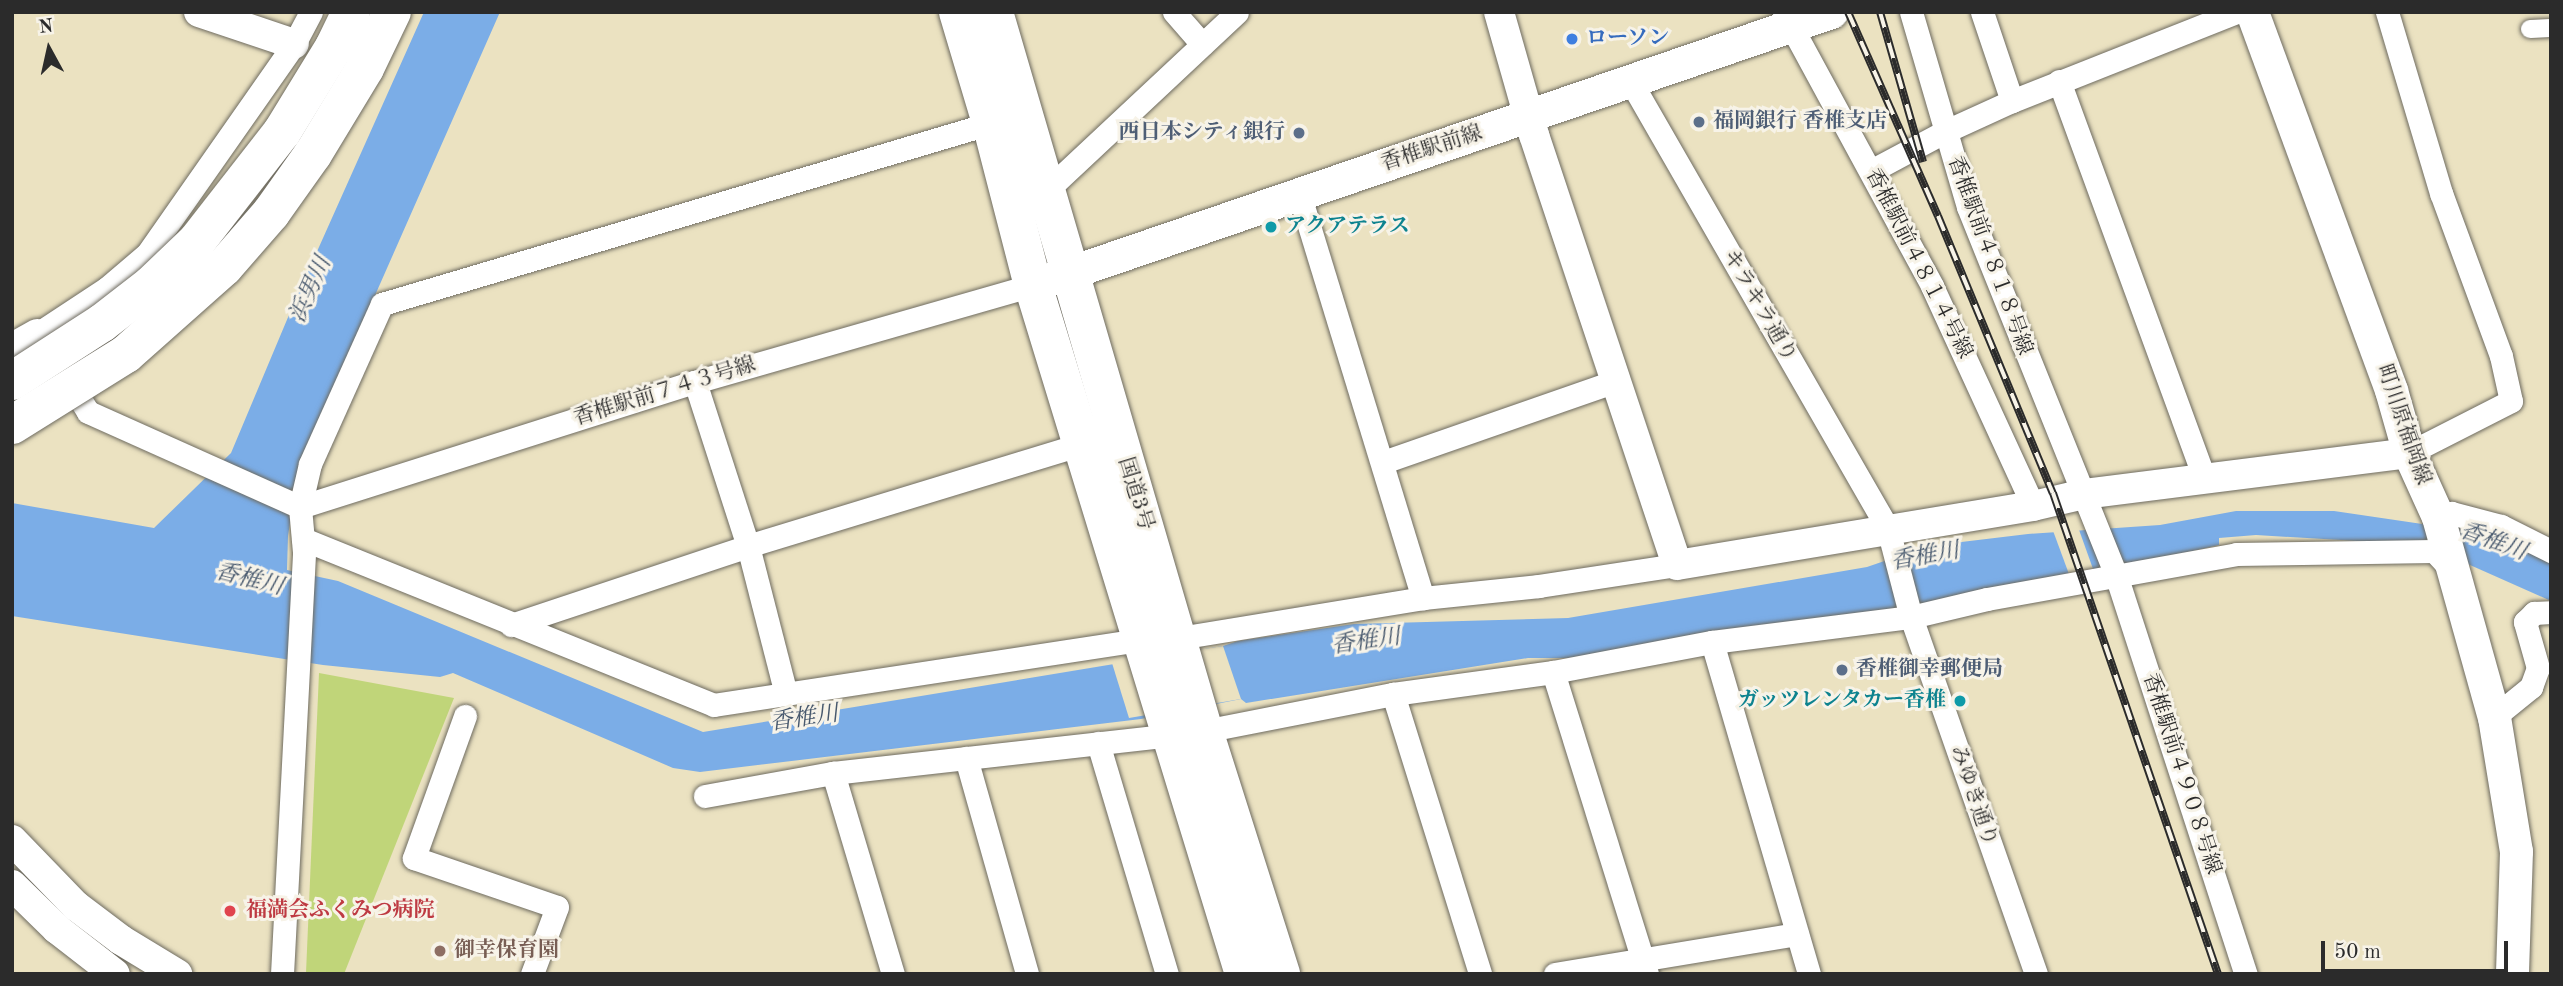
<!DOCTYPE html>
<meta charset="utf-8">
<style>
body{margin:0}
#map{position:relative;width:2563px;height:986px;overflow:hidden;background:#ebe2c1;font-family:"Old Standard TT","Noto Serif JP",serif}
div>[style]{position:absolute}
.green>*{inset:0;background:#c0d579}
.water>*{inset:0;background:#7bade7}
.pier>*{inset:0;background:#ebe2c1}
.roads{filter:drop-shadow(0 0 2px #6e6b60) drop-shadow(0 0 2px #6e6b60)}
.pedestrian>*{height:18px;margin:-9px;padding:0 9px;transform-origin:9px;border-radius:9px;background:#fff}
.minor>*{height:23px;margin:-11.5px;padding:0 11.5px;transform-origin:11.5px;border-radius:11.5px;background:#fff}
.tertiary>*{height:30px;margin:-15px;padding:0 15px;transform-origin:15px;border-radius:15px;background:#fff}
.secondary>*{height:33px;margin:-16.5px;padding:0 16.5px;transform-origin:16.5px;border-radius:16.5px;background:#fff}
.trunk>*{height:38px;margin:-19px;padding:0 19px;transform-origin:19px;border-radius:19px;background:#fff}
.rail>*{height:8px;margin-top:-4px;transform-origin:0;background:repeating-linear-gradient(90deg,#f7f3e8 0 16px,#2b2b2b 0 32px);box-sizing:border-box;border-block:2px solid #2b2b2b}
.bridges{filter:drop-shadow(0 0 2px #6e6b60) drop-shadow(0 0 2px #6e6b60)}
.motorway-bridge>*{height:38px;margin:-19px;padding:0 19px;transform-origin:19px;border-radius:19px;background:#fff}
.dots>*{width:19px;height:19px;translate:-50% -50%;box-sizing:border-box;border:4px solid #f7f3e8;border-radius:50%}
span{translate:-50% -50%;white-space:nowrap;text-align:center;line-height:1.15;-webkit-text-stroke:6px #f7f3e8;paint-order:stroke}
.shop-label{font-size:21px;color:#366cbe;font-weight:700}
.left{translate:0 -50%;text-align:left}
.service-label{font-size:21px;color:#4e5e75;font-weight:700}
.right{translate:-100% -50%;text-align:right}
.street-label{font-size:21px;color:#2b2b2b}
.culture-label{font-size:21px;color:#0d838f;font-weight:700}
.health-label{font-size:21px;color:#be3a42;font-weight:700}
.education-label{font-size:21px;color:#785e54;font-weight:700}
.water-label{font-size:23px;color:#47586d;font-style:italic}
.frame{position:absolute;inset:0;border:14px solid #2b2b2b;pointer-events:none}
.north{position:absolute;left:14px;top:14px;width:70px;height:70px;-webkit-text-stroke:5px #f7f3e8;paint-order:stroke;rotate:352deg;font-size:19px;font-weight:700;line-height:28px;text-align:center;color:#2b2b2b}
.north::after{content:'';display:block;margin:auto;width:24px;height:32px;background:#2b2b2b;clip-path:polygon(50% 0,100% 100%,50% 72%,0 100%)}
.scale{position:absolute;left:2321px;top:941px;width:187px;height:32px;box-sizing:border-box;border:4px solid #2b2b2b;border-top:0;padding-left:9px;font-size:21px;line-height:24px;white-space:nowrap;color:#2b2b2b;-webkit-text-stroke:5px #f7f3e8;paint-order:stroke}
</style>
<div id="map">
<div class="green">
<i style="clip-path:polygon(319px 673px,454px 698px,344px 974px,306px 973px)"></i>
</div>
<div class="water">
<i style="clip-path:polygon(424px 12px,500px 12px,298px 470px,288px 536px,287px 570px,338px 581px,703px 732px,1223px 646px,1238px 641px,1354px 624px,1568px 618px,1867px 567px,1928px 546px,2028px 534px,2160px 525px,2236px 511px,2334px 511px,2429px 525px,2470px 522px,2551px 559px,2551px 601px,2425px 545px,2256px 535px,2219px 538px,2219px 545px,2111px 570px,2089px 579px,1568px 658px,1528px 658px,1246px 703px,1241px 699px,1141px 719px,700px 772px,673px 768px,453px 673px,440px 677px,323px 665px,12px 616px,12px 503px,154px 528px,231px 453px,294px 303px)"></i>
</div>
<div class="pier">
<i style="clip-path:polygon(2078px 527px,2097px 580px,2073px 585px,2052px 528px)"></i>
<i style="clip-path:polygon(1223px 646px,1241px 699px,1129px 718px,1112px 663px)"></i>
</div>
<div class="roads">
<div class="pedestrian">
<i style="left:2530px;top:29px;width:21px;rotate:-3deg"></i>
</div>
<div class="minor">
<i style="left:1174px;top:12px;width:43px;rotate:48.8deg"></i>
<i style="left:1911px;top:12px;width:203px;rotate:73.7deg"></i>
<i style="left:1968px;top:207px;width:397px;rotate:68.1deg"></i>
<i style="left:2116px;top:575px;width:420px;rotate:72deg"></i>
<i style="left:1982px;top:12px;width:94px;rotate:71.4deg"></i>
<i style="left:2387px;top:12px;width:189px;rotate:73.4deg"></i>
<i style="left:2441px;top:193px;width:174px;rotate:69.8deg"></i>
<i style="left:2501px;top:356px;width:46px;rotate:77.5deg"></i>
<i style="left:2511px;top:401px;width:114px;rotate:153deg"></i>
<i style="left:1784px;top:13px;width:311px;rotate:61.5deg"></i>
<i style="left:1932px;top:286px;width:242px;rotate:65.3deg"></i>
<i style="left:2059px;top:81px;width:424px;rotate:69.9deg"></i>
<i style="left:1631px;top:82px;width:516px;rotate:60.1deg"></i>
<i style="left:1888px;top:529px;width:91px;rotate:75.4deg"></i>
<i style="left:1911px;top:617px;width:378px;rotate:70.7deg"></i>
<i style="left:1871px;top:171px;width:83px;rotate:-28.1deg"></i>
<i style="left:1944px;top:132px;width:75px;rotate:-24.5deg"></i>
<i style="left:2012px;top:101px;width:242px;rotate:-21.6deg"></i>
<i style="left:1047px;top:190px;width:260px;rotate:-43.1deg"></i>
<i style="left:1299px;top:193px;width:424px;rotate:73deg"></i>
<i style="left:46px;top:345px;width:14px;rotate:-129deg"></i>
<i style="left:37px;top:334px;width:84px;rotate:-33.3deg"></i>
<i style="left:107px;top:288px;width:52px;rotate:-40.4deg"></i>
<i style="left:147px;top:254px;width:256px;rotate:-55deg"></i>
<i style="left:294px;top:44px;width:36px;rotate:-62deg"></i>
<i style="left:66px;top:377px;width:41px;rotate:57.8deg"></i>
<i style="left:88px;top:412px;width:232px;rotate:24.1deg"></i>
<i style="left:695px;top:382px;width:172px;rotate:72.1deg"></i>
<i style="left:748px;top:546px;width:153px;rotate:75.6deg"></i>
<i style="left:1383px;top:462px;width:246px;rotate:-19.2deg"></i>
<i style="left:300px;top:507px;width:414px;rotate:-17.6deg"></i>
<i style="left:695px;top:382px;width:352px;rotate:-16deg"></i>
<i style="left:2438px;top:517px;width:14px;rotate:-17deg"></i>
<i style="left:2451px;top:513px;width:52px;rotate:14.6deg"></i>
<i style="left:2501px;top:526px;width:56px;rotate:26.6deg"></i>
<i style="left:303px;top:539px;width:443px;rotate:22deg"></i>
<i style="left:714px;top:705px;width:431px;rotate:-8.7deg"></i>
<i style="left:511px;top:625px;width:250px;rotate:-18.4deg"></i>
<i style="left:748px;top:546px;width:348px;rotate:-17deg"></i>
<i style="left:1179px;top:638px;width:247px;rotate:-9.3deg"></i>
<i style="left:1423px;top:598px;width:117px;rotate:-5.9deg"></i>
<i style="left:1539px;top:586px;width:140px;rotate:-8.7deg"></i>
<i style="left:1712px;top:642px;width:346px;rotate:73.7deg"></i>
<i style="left:1553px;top:672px;width:316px;rotate:72.7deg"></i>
<i style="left:1393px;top:694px;width:293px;rotate:72.7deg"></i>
<i style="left:465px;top:716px;width:151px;rotate:109.8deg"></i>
<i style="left:414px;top:858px;width:151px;rotate:18.9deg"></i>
<i style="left:557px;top:907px;width:72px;rotate:110.5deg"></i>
<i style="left:2494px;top:717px;width:48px;rotate:-39deg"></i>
<i style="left:2531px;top:687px;width:20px;rotate:-70deg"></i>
<i style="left:2538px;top:668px;width:48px;rotate:-105.8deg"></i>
<i style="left:2525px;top:622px;width:13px;rotate:-45deg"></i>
<i style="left:2534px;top:613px;width:17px;rotate:-3deg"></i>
<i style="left:1204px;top:731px;width:193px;rotate:-11.1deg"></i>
<i style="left:1393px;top:694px;width:162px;rotate:-7.8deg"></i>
<i style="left:1553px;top:672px;width:162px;rotate:-10.7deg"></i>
<i style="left:1712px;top:642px;width:201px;rotate:-7.2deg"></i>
<i style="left:1911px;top:617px;width:78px;rotate:-13.3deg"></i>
<i style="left:1987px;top:599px;width:253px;rotate:-10.2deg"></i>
<i style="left:2236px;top:554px;width:198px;rotate:-0.9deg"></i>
<i style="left:2434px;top:551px;width:25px;rotate:47deg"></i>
<i style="left:1098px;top:743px;width:241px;rotate:73.4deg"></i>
<i style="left:966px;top:758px;width:224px;rotate:74.2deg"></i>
<i style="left:833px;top:773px;width:210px;rotate:73.4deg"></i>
<i style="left:705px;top:796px;width:130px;rotate:-10.2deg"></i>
<i style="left:833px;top:773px;width:340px;rotate:-6.4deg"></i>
<i style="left:282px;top:974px;width:423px;rotate:-87deg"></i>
<i style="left:304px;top:552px;width:45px;rotate:-95.1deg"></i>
<i style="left:300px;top:507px;width:44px;rotate:-76.9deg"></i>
<i style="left:310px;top:464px;width:175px;rotate:-65.8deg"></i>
<i style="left:382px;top:304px;width:635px;rotate:-16.55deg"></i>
<i style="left:1555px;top:974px;width:245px;rotate:-9.4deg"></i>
</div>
<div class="tertiary">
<i style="left:199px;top:12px;width:100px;rotate:18.6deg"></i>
<i style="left:1499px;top:12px;width:128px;rotate:74.1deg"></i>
<i style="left:1534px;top:135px;width:453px;rotate:71.6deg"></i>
<i style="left:1677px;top:565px;width:361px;rotate:-9.4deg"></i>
<i style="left:2033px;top:506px;width:52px;rotate:-13.2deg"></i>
<i style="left:2084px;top:494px;width:328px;rotate:-7.2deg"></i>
<i style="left:12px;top:348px;width:29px;rotate:-29deg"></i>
<i style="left:12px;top:840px;width:92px;rotate:45.9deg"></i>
<i style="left:76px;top:906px;width:56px;rotate:37.1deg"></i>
<i style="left:121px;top:940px;width:66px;rotate:31.3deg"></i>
<i style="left:12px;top:885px;width:63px;rotate:44.4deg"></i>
<i style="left:57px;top:929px;width:73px;rotate:37.8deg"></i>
</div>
<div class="secondary">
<i style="left:2252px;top:12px;width:403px;rotate:69.8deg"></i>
<i style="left:2391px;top:390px;width:66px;rotate:74.1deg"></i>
<i style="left:2409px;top:453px;width:70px;rotate:65.6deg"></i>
<i style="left:2438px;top:517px;width:208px;rotate:74.4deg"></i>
<i style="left:2494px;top:717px;width:136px;rotate:80.7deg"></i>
<i style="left:2516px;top:851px;width:123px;rotate:91.9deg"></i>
<i style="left:1045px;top:281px;width:831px;rotate:-18.89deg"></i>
</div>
<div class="trunk">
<i style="left:958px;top:12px;width:116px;rotate:73.4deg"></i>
<i style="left:991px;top:123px;width:167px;rotate:75.5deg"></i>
<i style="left:1033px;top:285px;width:721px;rotate:72.97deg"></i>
<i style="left:994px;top:12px;width:749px;rotate:73.72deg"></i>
<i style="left:1204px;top:731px;width:255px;rotate:72.4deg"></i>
</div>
</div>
<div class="rail">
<i style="left:1848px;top:12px;width:223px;rotate:66.2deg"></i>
<i style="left:1938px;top:216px;width:300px;rotate:67.5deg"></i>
<i style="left:2053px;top:493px;width:509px;rotate:71.07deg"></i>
<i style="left:1880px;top:12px;width:156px;rotate:74deg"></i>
</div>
<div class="bridges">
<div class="motorway-bridge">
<i style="left:12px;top:381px;width:107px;rotate:-32.8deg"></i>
<i style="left:102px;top:323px;width:62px;rotate:-37.8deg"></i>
<i style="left:151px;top:285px;width:64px;rotate:-43.7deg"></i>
<i style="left:197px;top:241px;width:138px;rotate:-52.1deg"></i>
<i style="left:282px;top:132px;width:100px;rotate:-58.5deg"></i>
<i style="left:334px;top:47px;width:39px;rotate:-64deg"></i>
<i style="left:12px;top:425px;width:134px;rotate:-31.9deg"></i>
<i style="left:126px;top:354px;width:131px;rotate:-41.6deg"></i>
<i style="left:224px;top:267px;width:72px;rotate:-49deg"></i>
<i style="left:271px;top:213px;width:72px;rotate:-54.6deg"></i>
<i style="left:313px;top:154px;width:100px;rotate:-58.8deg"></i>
<i style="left:365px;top:68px;width:62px;rotate:-64.3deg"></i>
</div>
</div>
<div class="dots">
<i style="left:1572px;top:39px;background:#3f7fe0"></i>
<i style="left:1699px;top:122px;background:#5c6f8a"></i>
<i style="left:1299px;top:133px;background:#5c6f8a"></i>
<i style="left:1271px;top:227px;background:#0f9aa8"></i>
<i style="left:1842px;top:670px;background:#5c6f8a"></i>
<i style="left:1960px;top:701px;background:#0f9aa8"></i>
<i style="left:230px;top:911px;background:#e0444e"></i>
<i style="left:440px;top:951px;background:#8d6e63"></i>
</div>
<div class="shop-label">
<span class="left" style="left:1586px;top:39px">ローソン</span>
</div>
<div class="service-label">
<span class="left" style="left:1713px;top:122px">福岡銀行 香椎支店</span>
<span class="right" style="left:1285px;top:133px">西日本シティ銀行</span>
<span class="left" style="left:1856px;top:670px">香椎御幸郵便局</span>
</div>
<div class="street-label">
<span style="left:1432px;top:149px;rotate:-18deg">香椎駅前線</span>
<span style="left:1989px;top:256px;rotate:70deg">香椎駅前４８１８号線</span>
<span style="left:1918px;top:264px;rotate:63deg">香椎駅前４８１４号線</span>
<span style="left:1759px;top:306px;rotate:60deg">キラキラ通り</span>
<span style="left:665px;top:392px;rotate:-17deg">香椎駅前７４３号線</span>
<span style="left:2403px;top:425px;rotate:71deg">町川原福岡線</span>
<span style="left:1135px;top:494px;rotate:73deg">国道3号</span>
<span style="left:2181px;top:774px;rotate:72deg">香椎駅前４９０８号線</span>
<span style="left:1973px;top:796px;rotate:71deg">みゆき通り</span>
</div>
<div class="culture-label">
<span class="left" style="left:1285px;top:227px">アクアテラス</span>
<span class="right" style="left:1946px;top:701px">ガッツレンタカー香椎</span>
</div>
<div class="health-label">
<span class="left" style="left:246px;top:911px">福満会ふくみつ病院</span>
</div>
<div class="education-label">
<span class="left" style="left:454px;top:951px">御幸保育園</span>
</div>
<div class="water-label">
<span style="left:311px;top:290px;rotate:-66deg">浜男川</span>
<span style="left:2493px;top:542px;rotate:20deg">香椎川</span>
<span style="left:1925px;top:557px;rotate:-10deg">香椎川</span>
<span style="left:249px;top:580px;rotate:14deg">香椎川</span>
<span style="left:1366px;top:642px;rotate:-8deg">香椎川</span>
<span style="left:804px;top:719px;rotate:-8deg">香椎川</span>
</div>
<div class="frame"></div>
<div class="north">N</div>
<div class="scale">50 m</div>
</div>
